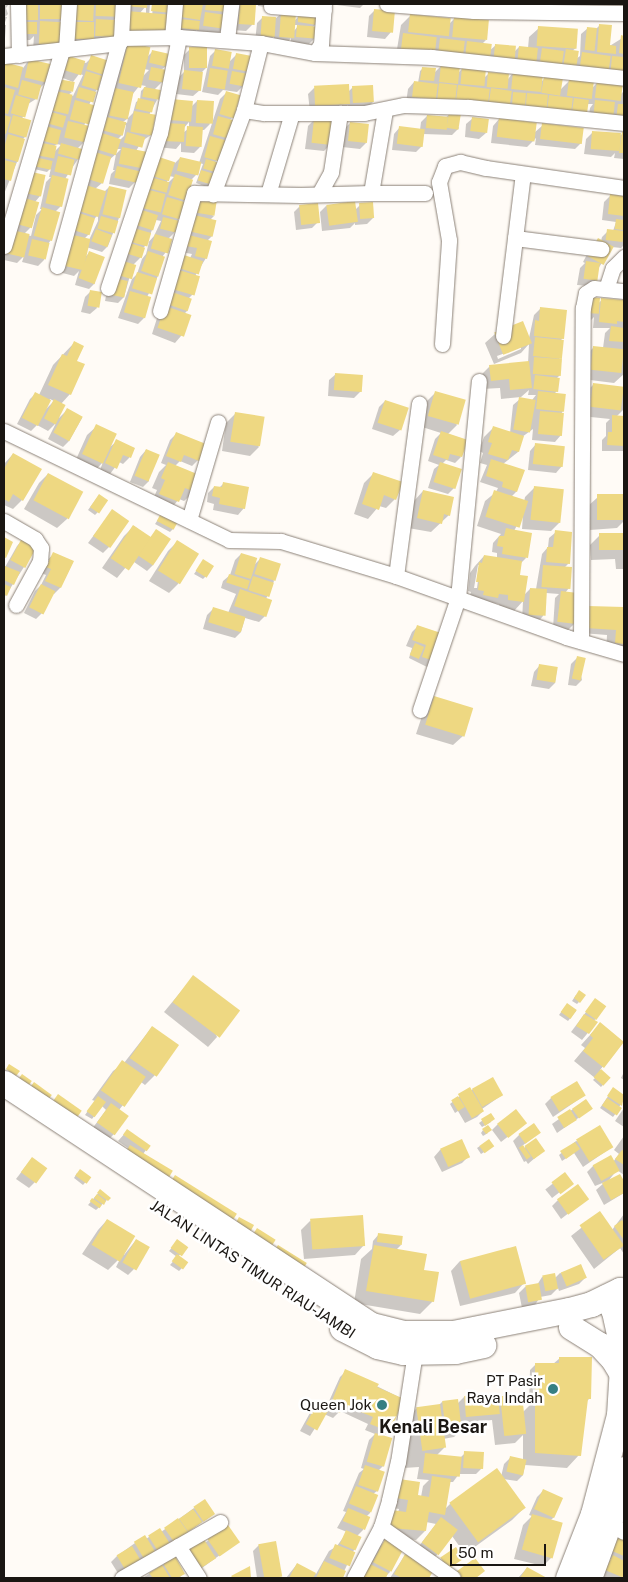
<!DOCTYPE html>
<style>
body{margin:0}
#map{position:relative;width:628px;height:1582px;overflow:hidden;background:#fffbf6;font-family:"Public Sans",sans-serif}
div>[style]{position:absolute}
.shadow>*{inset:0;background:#0003;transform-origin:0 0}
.building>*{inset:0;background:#eed882;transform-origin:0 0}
.roads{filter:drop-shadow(0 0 1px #8c8278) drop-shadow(0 0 1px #8c8278)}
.minor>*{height:15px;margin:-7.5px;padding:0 7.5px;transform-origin:7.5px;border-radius:7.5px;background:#fff}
.trunk>*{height:25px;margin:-12.5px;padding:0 12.5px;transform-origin:12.5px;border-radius:12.5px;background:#fff}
.dots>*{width:14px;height:14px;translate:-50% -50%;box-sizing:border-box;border:2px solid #fff;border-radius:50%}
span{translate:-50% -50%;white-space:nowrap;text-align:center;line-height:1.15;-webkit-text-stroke:5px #fff;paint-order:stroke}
.street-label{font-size:15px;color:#1a1612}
.poi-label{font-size:15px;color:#1a1612}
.right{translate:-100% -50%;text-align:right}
.quarter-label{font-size:18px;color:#1a1612;font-weight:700}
.frame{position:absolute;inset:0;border:5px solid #1a1612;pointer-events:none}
.scale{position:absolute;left:450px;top:1544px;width:96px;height:22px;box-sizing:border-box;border:2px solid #1a1612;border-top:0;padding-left:6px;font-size:15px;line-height:18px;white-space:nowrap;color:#1a1612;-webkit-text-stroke:4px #fff;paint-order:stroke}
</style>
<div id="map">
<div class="shadow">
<i style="clip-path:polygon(4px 4px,9px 4px,6px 8px,8px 14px,5px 17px,7px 17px,4px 25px,6px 25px,4px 52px)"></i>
<i style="clip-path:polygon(15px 4px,60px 4px,61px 20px,58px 24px,60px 45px,33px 50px,34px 36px,30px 40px,14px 40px)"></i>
<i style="clip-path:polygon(evenodd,68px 4px,89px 4px,87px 6px,91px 6px,92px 4px,117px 4px,117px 17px,113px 21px,117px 21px,121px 4px,150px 4px,149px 17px,152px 17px,153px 4px,172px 4px,168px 16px,110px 42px,68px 45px,68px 4px,146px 6px,146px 14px,140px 13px,146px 6px)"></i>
<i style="clip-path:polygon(178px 4px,227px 4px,223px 29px,216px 35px,197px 32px,197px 30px,195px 33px,177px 30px)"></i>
<i style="clip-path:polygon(235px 4px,254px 4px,252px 6px,252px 25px,246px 31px,232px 30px,235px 11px,240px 5px)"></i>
<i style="clip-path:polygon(258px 4px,269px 4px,266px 7px,258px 6px)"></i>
<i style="clip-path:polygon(329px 4px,364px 4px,360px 8px)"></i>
<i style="clip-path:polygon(590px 4px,624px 4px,624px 5px,622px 8px,590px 6px)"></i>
<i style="clip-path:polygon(375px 10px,391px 32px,385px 39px,367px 37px,369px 16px)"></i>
<i style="clip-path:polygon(evenodd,282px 13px,294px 21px,299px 16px,316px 24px,312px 28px,315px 38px,309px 44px,291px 43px,291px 38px,286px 44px,273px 43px,274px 36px,267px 43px,255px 42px,257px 23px,263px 17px,276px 18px,282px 13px,293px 25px,299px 25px,293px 32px,293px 25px)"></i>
<i style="clip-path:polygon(411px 15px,449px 24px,455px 18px,486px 40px,482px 44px,489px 51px,496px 45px,514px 52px,519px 47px,528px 48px,529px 37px,539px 28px,576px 48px,572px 51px,576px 59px,580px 56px,581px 34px,588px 28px,596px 29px,600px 25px,608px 47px,624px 37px,624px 81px,396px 55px,401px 25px)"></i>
<i style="clip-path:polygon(evenodd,129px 43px,147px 57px,152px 52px,166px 66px,161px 70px,162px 82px,154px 90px,157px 100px,149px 115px,154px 116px,151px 135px,142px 141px,136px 151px,142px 169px,137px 173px,135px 182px,129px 188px,109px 184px,111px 174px,115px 170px,113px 170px,116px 154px,121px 149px,117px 149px,116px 154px,109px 160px,102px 183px,95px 189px,104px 192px,109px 187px,119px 218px,108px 246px,102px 252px,86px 247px,83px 259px,89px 253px,95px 283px,89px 289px,75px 285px,79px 271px,74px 276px,55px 271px,101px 125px,105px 121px,119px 53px,129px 43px,144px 69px,149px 70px,142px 77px,144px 69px,129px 43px,140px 85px,146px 86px,141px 91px,140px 100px,136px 102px,133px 113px,128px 118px,127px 123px,123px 122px,127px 119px,132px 95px,140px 85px,129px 43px,124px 125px,126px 125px,124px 136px,120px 140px,118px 139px,122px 135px,124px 125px,129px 43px,98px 215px,98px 221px,89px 240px,84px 239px,89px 234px,93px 220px,98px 215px)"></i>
<i style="clip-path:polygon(190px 49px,206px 68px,202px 72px,200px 90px,193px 96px,176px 94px,178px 78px,184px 72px,184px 55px)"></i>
<i style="clip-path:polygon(216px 50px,229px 62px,236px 55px,254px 58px,243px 86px,237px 92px,223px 90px,218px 95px,202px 92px,210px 56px)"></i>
<i style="clip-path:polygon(evenodd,69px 57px,86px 63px,92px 57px,104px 74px,89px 105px,92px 106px,84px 126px,83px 143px,77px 149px,78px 159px,65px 179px,61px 206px,55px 212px,51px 240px,48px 244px,44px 260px,38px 266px,22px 262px,24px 256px,17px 263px,4px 260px,4px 249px,21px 179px,40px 196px,35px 202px,30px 228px,24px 234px,31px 236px,36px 215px,42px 209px,40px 209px,46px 182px,51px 177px,49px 177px,51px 168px,47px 172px,30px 168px,56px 83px,72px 92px,68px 95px,73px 96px,83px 75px,79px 74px,73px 82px,58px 76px,63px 63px,69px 57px,56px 98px,51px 117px,49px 116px,56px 98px,69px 57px,57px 144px,61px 145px,55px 151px,54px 146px,57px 144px)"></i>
<i style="clip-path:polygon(29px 60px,46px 82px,39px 89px,36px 99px,28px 104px,22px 119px,25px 137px,22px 140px,17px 162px,4px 194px,4px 63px,23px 68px)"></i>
<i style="clip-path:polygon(441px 66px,458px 73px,462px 69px,484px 78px,489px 73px,508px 79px,513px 73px,541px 82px,545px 78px,561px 89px,570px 80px,592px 88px,598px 82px,620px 95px,624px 91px,624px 127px,588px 123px,590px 108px,593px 104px,587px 104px,586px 115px,406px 103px,408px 89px,414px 82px,418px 83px,420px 71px,423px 68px,434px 73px)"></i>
<i style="clip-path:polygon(353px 87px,373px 102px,367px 108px,348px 109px,348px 105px,343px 109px,310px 112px,308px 94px,314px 88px,348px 92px)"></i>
<i style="clip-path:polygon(evenodd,227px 92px,232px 118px,230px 120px,226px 138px,215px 163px,218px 164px,210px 184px,207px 187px,196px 183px,203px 164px,199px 163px,196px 175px,190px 181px,174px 233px,168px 239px,166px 252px,162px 257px,164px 258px,158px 276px,147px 297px,144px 318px,138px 324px,118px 318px,132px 279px,137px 274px,142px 259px,146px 254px,149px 242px,142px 249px,140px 258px,133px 265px,124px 297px,118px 303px,105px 301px,108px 286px,156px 157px,175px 163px,180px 158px,199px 163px,220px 99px,227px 92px,169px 176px,174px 177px,166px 185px,169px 176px,227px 92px,156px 220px,161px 221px,154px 236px,146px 245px,156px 220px)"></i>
<i style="clip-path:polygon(evenodd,197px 101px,210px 124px,204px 130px,201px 130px,200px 147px,194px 153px,181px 152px,181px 143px,176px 149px,157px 147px,166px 106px,191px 107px,197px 101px,189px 122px,189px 128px,183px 133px,183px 129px,189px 122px)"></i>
<i style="clip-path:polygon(450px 114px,459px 128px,452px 135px,423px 134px,422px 146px,416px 152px,392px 150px,394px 134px,400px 127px,420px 130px,421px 122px,427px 116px,445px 118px)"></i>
<i style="clip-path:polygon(473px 118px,486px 133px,479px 139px,465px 137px,466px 124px)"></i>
<i style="clip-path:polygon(499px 119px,534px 133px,543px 125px,581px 143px,575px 149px,535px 145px,536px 138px,527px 147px,491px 143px,493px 126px)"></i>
<i style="clip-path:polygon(314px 120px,330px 145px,324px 151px,305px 149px,308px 126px)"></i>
<i style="clip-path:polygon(350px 123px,366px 143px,360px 149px,342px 147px,344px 129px)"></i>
<i style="clip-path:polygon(592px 133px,619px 136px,624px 133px,624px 159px,614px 158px,615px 153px,611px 157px,584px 154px,586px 139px)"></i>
<i style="clip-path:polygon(610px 196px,624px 197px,624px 245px,621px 248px,612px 247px,598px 269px,596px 280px,590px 286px,577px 285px,580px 268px,585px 263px,583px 262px,592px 245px,601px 241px,602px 237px,608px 231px,613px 231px,616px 222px,602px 220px,604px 202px)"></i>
<i style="clip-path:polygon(193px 205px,214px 216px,210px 220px,212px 236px,207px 241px,206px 258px,195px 276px,193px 294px,188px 299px,187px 311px,184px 314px,181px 336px,175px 343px,152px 334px,170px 277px,190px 258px,192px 254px,181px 252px)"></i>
<i style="clip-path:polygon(360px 205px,373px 218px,367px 224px,355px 225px,355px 223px,350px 228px,322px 231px,320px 212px,326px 206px,355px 210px)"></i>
<i style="clip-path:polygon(300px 206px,318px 222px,312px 228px,296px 230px,294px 212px)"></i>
<i style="clip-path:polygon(91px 291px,97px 308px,90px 314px,81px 312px,85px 297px)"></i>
<i style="clip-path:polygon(602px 300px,624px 301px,624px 374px,614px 383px,582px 379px,584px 357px,594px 347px,603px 348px,605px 333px,610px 328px,593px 328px,594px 317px,591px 320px,580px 319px)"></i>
<i style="clip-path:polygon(evenodd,540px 309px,563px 338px,560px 341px,559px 376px,556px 379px,557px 391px,554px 394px,563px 411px,561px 414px,561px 435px,555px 442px,532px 440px,533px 429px,522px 437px,518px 452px,503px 464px,523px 471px,516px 492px,511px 497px,524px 502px,525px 497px,534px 488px,560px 522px,551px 531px,522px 529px,523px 514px,514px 531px,526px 558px,521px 563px,519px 576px,524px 595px,530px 589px,536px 589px,542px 554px,548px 547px,549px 538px,556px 532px,569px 563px,564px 568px,569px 588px,565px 593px,574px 624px,568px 630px,553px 628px,555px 598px,559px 594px,546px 593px,543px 616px,537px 623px,522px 621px,523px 601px,514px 611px,499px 609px,499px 604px,469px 600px,471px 592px,468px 591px,470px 573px,475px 566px,484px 556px,497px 558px,497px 553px,492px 552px,493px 543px,501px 534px,477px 526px,485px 501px,496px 492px,498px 488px,480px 482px,487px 465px,480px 463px,483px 453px,479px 451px,484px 437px,494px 427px,510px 433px,513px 405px,520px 399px,532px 400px,536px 395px,528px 395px,529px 390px,521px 397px,501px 399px,500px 388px,482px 389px,481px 375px,490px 366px,528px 363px,529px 344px,521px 353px,494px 364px,485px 343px,495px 334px,529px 338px,534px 315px,540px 309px,521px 347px,521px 349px,498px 359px,497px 356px,521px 347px,540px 309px,478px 565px,480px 565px,477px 588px,474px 588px,478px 565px)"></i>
<i style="clip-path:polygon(evenodd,74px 343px,76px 362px,70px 394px,61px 404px,59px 418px,67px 410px,82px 418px,69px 441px,63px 447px,48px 439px,56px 423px,48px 431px,37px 425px,31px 431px,17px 424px,30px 399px,36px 393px,39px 395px,53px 365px,74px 343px,50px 399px,54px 401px,45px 410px,45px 409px,50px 399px)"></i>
<i style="clip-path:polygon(336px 374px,361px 391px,354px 398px,328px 396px,329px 380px)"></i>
<i style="clip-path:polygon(593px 385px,624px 388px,623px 410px,616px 417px,624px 417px,624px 451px,602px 451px,602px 440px,606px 436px,606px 423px,610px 419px,581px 416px,584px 394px)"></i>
<i style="clip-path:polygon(436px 392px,457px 425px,447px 435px,461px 457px,455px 463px,446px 460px,442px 464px,454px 488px,448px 494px,428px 488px,434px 469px,439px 465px,428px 461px,435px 439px,441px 433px,419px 426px,426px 402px)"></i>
<i style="clip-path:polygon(385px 401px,400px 430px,393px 436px,372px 429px,379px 407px)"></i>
<i style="clip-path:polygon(236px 413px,259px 447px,250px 456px,222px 451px,226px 423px)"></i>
<i style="clip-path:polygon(97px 426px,110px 447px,117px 441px,134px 448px,129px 458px,123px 464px,119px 462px,110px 474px,100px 470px,103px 462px,93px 473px,74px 464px,87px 435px)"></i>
<i style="clip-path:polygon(176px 434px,198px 460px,192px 466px,180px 461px,175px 466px,194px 492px,184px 501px,179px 499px,169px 511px,151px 504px,157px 490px,152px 488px,159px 472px,166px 465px,161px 463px,170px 440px)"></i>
<i style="clip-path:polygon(536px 444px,562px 466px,556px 473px,528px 470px,530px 451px)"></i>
<i style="clip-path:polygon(146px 450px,149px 481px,143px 487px,130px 482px,140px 457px)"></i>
<i style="clip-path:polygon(13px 454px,22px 500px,13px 509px,4px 505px,4px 464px)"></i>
<i style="clip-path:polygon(624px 465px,624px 491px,623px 467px)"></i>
<i style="clip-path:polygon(374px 473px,395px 499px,386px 508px,379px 506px,368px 519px,354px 514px,364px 483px)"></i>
<i style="clip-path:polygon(48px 474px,82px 493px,67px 519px,57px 528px,24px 509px,39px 483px)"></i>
<i style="clip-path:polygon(223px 484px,244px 508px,238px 515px,213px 510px,214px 504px,207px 502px,208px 493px,214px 487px,219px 488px)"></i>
<i style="clip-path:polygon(423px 491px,449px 515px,431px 532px,408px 528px,414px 501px)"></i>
<i style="clip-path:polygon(99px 495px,98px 512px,95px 515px,88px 510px)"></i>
<i style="clip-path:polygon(624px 495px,624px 521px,617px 528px,590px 530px,588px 506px,598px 497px)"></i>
<i style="clip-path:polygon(112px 511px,109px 547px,103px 553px,88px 543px)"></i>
<i style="clip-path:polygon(159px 518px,173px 529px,170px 532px,155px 524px)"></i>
<i style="clip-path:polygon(134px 526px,150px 538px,156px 531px,153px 565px,147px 571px,134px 562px,137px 557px,135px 556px,117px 578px,102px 568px,124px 536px)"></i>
<i style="clip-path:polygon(624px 534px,624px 569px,616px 569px,615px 559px,591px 560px,590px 545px,599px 536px)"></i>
<i style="clip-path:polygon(23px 539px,24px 567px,4px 598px,4px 569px,17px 546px)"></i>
<i style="clip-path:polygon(177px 542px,197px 554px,178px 584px,169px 593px,149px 581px,168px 551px)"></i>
<i style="clip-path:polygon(54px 554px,73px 562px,60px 588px,54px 594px,52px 593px,42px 613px,36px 619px,24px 613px,35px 591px,41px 585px,46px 575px,41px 573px,47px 560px)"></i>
<i style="clip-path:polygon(241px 554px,253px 566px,261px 558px,274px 581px,266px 599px,265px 616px,259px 622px,245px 618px,241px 632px,235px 638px,203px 629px,207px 615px,214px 608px,228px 613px,236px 594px,221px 588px,223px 581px,230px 575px,235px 560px)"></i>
<i style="clip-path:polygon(203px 561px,206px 576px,203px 579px,194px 574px)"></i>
<i style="clip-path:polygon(618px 608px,624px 609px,624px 654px,606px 652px,607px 635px,581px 633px,582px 613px)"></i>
<i style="clip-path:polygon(418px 626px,442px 635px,433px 661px,427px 667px,409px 658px,412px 648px,406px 646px,412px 632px)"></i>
<i style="clip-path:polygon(577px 658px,582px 680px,576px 686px,568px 685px,571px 664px)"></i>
<i style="clip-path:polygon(540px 665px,557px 668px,555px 683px,549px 689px,531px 686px,534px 672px)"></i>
<i style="clip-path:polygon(434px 697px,471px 708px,463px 736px,453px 745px,416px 734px,425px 707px)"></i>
<i style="clip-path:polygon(193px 977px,217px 1037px,208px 1047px,164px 1012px)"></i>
<i style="clip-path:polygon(576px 995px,579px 1002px,577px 1004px,572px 1001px)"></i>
<i style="clip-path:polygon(595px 1000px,596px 1019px,593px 1021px,596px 1023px,582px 1040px,571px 1032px)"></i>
<i style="clip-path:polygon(564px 1008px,576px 1011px,568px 1021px,559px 1015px)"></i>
<i style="clip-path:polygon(600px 1024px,623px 1042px,600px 1070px,609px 1078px,601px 1087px,593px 1080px,595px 1078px,574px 1061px,585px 1048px,581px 1045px)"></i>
<i style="clip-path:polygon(152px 1027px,177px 1045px,155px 1075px,145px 1085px,141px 1082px,119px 1110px,114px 1134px,108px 1140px,92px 1129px,106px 1110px,102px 1106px,92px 1119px,85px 1115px,95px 1101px,92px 1100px,113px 1071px,124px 1063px)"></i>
<i style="clip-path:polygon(624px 1072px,624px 1080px,621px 1078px)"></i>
<i style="clip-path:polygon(470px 1088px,471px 1091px,473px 1089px,502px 1095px,482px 1109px,483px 1111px,477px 1117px,465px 1123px,458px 1111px,455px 1113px,450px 1104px)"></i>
<i style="clip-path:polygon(613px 1089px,624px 1096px,624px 1100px,619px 1107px,620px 1108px,613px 1117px,600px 1108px)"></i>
<i style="clip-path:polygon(585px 1095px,553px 1117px,545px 1104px,551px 1098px)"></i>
<i style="clip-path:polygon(624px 1108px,624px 1127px,615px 1121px)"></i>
<i style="clip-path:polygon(573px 1109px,591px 1109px,557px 1133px,552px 1124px)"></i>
<i style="clip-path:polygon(490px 1115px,491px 1122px,482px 1127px,479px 1123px)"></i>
<i style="clip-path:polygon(525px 1123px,501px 1142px,492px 1130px,498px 1124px)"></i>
<i style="clip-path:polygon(483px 1130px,488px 1133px,483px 1136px,481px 1133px)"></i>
<i style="clip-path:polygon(127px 1131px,146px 1150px,143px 1154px,124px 1152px,128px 1148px,118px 1141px)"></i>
<i style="clip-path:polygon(539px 1133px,522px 1146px,524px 1149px,526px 1146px,543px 1151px,528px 1164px,526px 1161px,524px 1162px,513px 1141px,519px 1135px)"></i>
<i style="clip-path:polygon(624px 1136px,624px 1175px,617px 1170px,609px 1180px,620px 1175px,624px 1184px,624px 1193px,604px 1205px,596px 1190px,605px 1182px,595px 1186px,587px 1172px,593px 1166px,613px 1162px,619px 1154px,614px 1150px)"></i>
<i style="clip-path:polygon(461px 1141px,468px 1157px,462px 1163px,442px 1172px,434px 1157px,440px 1150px)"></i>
<i style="clip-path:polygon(576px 1141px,612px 1147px,583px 1167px,574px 1153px,562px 1161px,559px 1155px)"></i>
<i style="clip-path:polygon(480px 1146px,489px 1149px,481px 1154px,477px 1148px)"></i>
<i style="clip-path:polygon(32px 1158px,35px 1182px,29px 1188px,16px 1179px)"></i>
<i style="clip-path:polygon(77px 1173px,90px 1177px,83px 1185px,74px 1178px)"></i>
<i style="left:565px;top:1174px;width:11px;height:25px;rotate:52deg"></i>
<i style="clip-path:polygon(100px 1191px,107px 1200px,96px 1210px,88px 1205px)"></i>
<i style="clip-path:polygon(587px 1199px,561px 1219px,552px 1206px,558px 1200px)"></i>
<i style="clip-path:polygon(600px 1213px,612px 1230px,624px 1214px,624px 1254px,620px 1248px,594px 1269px,571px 1236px)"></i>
<i style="clip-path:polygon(107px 1220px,122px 1254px,124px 1255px,136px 1240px,134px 1269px,128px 1275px,116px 1267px,121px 1257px,108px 1270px,82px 1254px,98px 1230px)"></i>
<i style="clip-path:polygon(310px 1221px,364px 1245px,355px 1255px,304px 1259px,301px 1230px)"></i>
<i style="clip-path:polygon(379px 1234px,401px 1245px,396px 1250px,423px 1271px,433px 1301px,420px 1314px,354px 1303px,361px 1259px,372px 1249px,373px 1241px)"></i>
<i style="clip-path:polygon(175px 1244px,186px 1247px,178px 1257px,182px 1268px,179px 1271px,170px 1265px,177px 1257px,169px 1251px)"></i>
<i style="clip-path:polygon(460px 1261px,524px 1283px,515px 1293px,460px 1306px,451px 1271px)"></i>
<i style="clip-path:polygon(560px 1273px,585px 1278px,579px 1284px,559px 1291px,558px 1288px,551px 1295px,540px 1297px,535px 1305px,522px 1308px,519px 1293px,525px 1287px,537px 1285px,542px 1277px,555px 1278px)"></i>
<i style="clip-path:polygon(evenodd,560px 1358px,590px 1398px,586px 1402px,579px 1455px,567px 1468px,525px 1465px,523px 1475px,517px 1481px,503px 1479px,524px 1508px,512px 1520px,465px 1554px,452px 1536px,432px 1561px,416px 1550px,436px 1524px,426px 1522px,425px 1531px,416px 1540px,381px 1537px,383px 1521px,398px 1512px,399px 1509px,387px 1507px,390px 1490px,421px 1497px,423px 1486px,429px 1480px,417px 1479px,419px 1467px,404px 1468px,399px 1426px,417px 1408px,439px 1405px,442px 1402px,457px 1404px,464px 1397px,496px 1394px,497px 1400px,500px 1397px,523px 1412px,531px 1404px,529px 1404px,530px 1370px,536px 1364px,553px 1364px,560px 1358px,492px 1420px,495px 1445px,515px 1443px,523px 1435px,523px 1460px,510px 1458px,504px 1464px,501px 1477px,450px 1504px,445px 1509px,449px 1482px,453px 1482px,459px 1474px,476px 1474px,482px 1468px,465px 1453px,460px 1458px,436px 1456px,444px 1448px,443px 1439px,454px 1437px,460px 1431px,460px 1423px,492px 1420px)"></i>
<i style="clip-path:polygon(346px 1371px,403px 1399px,389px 1432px,384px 1436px,383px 1466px,378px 1471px,377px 1491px,373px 1494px,370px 1513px,366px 1517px,363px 1530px,357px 1536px,360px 1537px,341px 1578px,286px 1578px,297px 1564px,316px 1574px,329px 1551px,337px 1546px,347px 1532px,337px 1528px,346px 1512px,343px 1511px,359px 1473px,364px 1469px,361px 1468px,369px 1440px,375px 1434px,365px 1430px,368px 1424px,340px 1411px,333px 1418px,324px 1414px,310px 1436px,300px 1431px,311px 1411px,317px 1405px,325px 1410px,340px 1377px)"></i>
<i style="clip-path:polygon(543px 1491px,554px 1517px,550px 1521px,552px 1557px,543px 1566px,514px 1559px,523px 1525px,532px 1516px,529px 1515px,537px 1497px)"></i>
<i style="clip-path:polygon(194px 1508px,214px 1514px,121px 1578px,111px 1562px,117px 1556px,135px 1543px,146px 1539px,159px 1530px,161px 1532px)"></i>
<i style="clip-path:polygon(624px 1518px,624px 1578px,597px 1578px,611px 1559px,606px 1557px,617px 1540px,614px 1538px)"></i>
<i style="clip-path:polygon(228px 1526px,238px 1542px,195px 1573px,183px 1555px,205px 1543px)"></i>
<i style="clip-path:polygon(385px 1541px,390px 1572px,384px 1578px,361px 1578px,379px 1547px)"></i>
<i style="clip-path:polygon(259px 1545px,280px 1575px,277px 1578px,257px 1578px,253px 1551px)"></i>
<i style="clip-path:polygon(405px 1555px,432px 1570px,428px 1578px,390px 1578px)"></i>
<i style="clip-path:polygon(164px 1564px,184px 1573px,179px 1578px,143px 1578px)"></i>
<i style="clip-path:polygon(527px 1568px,544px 1578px,518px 1578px)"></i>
</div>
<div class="building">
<i style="left:20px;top:4px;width:18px;height:16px"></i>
<i style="left:40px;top:4px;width:23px;height:15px"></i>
<i style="left:75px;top:4px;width:19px;height:16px;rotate:3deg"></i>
<i style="left:96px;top:4px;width:23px;height:12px;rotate:2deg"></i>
<i style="clip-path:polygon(126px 4px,147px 4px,147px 8px,126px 6px)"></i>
<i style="clip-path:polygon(152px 4px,173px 4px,172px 13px,151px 11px)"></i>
<i style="clip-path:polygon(183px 4px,203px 4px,200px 20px,181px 17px)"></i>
<i style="clip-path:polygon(206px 4px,228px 4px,227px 12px,205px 10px)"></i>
<i style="left:240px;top:4px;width:16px;height:20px;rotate:4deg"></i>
<i style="left:374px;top:9px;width:21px;height:22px;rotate:5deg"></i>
<i style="left:127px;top:11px;width:44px;height:20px;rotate:5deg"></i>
<i style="left:205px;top:12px;width:21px;height:14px;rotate:8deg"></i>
<i style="left:281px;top:12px;width:15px;height:25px;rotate:4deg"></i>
<i style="left:410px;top:14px;width:41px;height:18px;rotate:6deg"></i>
<i style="clip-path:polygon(298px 15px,318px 17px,317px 25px,298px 22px)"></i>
<i style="left:262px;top:16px;width:14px;height:20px;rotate:4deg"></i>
<i style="left:454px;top:17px;width:35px;height:20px;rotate:5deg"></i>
<i style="left:96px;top:19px;width:22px;height:17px;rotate:3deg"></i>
<i style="left:180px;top:19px;width:20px;height:9px;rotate:6deg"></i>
<i style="left:40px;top:21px;width:22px;height:23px;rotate:3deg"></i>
<i style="left:20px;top:22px;width:17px;height:12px"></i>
<i style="left:94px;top:22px;width:17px;height:21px;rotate:90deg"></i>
<i style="clip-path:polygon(599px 24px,612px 25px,610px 45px,616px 46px,616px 54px,597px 52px)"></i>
<i style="left:297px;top:25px;width:21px;height:12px;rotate:5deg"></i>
<i style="left:538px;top:26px;width:40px;height:20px;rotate:4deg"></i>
<i style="left:587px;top:27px;width:10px;height:23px;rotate:6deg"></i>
<i style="left:403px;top:33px;width:34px;height:16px;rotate:7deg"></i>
<i style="clip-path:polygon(621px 35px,624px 36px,624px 54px,619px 53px)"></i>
<i style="left:440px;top:38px;width:25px;height:16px;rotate:7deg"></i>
<i style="left:467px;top:41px;width:25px;height:16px;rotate:7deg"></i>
<i style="left:128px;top:42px;width:23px;height:42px;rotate:13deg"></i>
<i style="left:495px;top:44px;width:21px;height:15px;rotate:5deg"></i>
<i style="left:519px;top:46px;width:19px;height:17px;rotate:6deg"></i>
<i style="left:207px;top:47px;width:21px;height:18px;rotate:90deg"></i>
<i style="left:542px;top:48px;width:22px;height:17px;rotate:8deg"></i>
<i style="left:215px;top:49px;width:17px;height:17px;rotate:10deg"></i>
<i style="left:566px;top:49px;width:13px;height:18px;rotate:9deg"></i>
<i style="left:152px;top:50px;width:17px;height:13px;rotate:13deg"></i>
<i style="left:582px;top:52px;width:29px;height:18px;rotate:8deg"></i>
<i style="left:236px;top:53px;width:20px;height:16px;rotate:11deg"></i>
<i style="left:91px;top:55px;width:20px;height:15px;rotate:18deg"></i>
<i style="left:69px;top:56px;width:17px;height:15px;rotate:17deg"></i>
<i style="left:612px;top:56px;width:12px;height:18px;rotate:5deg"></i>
<i style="left:29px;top:59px;width:23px;height:19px;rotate:13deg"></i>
<i style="clip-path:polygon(4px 62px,23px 67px,18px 88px,4px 84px)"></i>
<i style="left:441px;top:64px;width:19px;height:18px;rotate:6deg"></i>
<i style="left:151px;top:67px;width:15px;height:13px;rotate:11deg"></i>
<i style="clip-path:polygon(422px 67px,436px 68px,434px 81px,420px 80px)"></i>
<i style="left:462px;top:67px;width:24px;height:17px;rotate:5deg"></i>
<i style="left:210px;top:68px;width:18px;height:19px;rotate:9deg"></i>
<i style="left:184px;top:70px;width:19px;height:19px;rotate:6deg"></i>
<i style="left:86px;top:71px;width:17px;height:15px;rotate:17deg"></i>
<i style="left:232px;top:71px;width:15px;height:13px;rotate:11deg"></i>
<i style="left:488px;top:72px;width:21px;height:15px;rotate:5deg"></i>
<i style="left:513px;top:72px;width:30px;height:17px;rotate:6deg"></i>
<i style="left:544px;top:76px;width:19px;height:17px;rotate:9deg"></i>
<i style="left:58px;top:79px;width:17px;height:10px;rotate:10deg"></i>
<i style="left:569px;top:79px;width:25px;height:17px;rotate:7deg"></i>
<i style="left:22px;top:80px;width:20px;height:15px;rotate:15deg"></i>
<i style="left:414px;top:81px;width:24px;height:16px;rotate:7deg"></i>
<i style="left:597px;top:81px;width:26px;height:17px;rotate:7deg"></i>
<i style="left:439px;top:83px;width:18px;height:16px;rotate:6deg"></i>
<i style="left:349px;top:84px;width:20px;height:35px;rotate:87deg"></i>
<i style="left:373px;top:85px;width:17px;height:21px;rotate:87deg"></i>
<i style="left:458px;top:85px;width:32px;height:17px;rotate:7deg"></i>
<i style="clip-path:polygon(4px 87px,15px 90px,8px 114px,4px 113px)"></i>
<i style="left:79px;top:87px;width:18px;height:11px;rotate:16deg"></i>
<i style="left:144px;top:87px;width:17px;height:10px;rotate:10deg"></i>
<i style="left:115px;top:88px;width:19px;height:28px;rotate:12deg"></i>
<i style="left:491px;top:88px;width:21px;height:18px;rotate:8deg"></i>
<i style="left:56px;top:91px;width:17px;height:20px;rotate:13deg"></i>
<i style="left:226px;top:91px;width:15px;height:24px;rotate:16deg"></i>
<i style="left:513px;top:92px;width:13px;height:17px;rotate:4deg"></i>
<i style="left:527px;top:93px;width:21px;height:16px;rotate:5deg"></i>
<i style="left:16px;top:95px;width:15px;height:19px;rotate:16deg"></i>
<i style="left:549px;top:95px;width:24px;height:15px;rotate:7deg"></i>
<i style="left:138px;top:98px;width:17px;height:11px;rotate:13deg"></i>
<i style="left:574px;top:98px;width:15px;height:16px;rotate:8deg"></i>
<i style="left:171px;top:99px;width:22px;height:21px;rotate:5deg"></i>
<i style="left:75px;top:100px;width:20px;height:20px;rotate:15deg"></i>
<i style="left:197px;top:100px;width:17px;height:23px;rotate:3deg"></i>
<i style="left:595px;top:100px;width:20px;height:17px;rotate:6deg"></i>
<i style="clip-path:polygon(618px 104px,624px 104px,624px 121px,616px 120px)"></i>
<i style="left:48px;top:111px;width:19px;height:12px;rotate:16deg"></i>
<i style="left:134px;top:111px;width:22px;height:21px;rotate:10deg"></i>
<i style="left:449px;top:112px;width:12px;height:16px;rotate:9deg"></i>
<i style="clip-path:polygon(4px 115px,11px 117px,6px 134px,4px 133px)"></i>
<i style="left:13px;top:115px;width:19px;height:18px;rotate:16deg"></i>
<i style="left:427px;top:115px;width:21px;height:13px;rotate:5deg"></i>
<i style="left:218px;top:116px;width:16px;height:19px;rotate:15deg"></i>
<i style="left:107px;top:117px;width:20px;height:14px;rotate:15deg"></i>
<i style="left:472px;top:117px;width:17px;height:14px;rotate:7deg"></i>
<i style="left:499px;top:118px;width:38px;height:19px;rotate:7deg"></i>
<i style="left:314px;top:119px;width:20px;height:24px;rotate:6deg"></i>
<i style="left:68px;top:121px;width:22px;height:17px;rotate:13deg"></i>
<i style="left:350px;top:122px;width:19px;height:19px;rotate:6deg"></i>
<i style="left:165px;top:123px;width:20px;height:18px;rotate:3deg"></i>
<i style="left:542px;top:123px;width:42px;height:16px;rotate:7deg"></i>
<i style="left:42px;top:125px;width:20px;height:15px;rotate:15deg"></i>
<i style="left:187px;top:126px;width:16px;height:20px;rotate:4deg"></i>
<i style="left:399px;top:126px;width:26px;height:18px;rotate:7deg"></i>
<i style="left:592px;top:131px;width:29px;height:18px;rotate:4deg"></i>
<i style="left:127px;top:132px;width:19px;height:11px;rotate:16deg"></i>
<i style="clip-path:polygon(622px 132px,624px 132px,624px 153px,619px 153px)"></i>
<i style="left:102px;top:133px;width:20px;height:17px;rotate:18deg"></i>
<i style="clip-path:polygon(8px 134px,25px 139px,18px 162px,4px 158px,4px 148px)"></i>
<i style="left:210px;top:136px;width:16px;height:22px;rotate:15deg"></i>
<i style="left:37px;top:142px;width:20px;height:13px;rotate:11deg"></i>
<i style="left:61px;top:143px;width:22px;height:11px;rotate:16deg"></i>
<i style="left:122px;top:147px;width:25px;height:17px;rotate:11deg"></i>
<i style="left:95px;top:152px;width:17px;height:28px;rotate:17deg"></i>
<i style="left:58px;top:156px;width:17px;height:16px;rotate:13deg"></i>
<i style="left:156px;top:156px;width:20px;height:20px;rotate:18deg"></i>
<i style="left:34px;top:157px;width:19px;height:9px;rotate:12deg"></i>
<i style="left:180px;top:157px;width:22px;height:14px;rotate:13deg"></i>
<i style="left:206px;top:159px;width:15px;height:10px;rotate:16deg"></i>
<i style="clip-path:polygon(4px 160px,16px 163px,11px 181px,4px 179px)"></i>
<i style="left:117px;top:166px;width:23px;height:12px;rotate:13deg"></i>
<i style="left:201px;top:170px;width:14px;height:11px;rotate:17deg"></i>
<i style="left:27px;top:171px;width:19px;height:22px;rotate:12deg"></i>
<i style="left:175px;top:174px;width:19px;height:22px;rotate:18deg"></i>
<i style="left:52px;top:175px;width:17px;height:29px;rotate:13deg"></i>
<i style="left:150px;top:177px;width:20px;height:11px;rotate:15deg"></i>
<i style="left:86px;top:185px;width:21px;height:27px;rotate:17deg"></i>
<i style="left:109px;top:186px;width:18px;height:29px;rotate:13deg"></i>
<i style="left:145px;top:189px;width:21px;height:19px;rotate:14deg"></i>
<i style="clip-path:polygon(610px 194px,624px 196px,624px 216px,608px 214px)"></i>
<i style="left:21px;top:197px;width:19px;height:27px;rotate:16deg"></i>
<i style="left:167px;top:197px;width:19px;height:18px;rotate:16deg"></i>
<i style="left:199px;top:198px;width:18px;height:15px;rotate:9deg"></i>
<i style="left:355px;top:201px;width:21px;height:29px;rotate:82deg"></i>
<i style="left:373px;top:202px;width:16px;height:14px;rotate:86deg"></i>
<i style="left:318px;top:203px;width:20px;height:19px;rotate:84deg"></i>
<i style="left:42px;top:207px;width:19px;height:30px;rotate:16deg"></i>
<i style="left:139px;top:209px;width:20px;height:16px;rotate:18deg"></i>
<i style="left:76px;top:212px;width:20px;height:18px;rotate:18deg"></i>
<i style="left:194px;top:215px;width:23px;height:17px;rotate:13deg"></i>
<i style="left:101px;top:216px;width:18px;height:13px;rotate:16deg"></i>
<i style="left:163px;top:217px;width:16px;height:12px;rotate:14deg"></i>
<i style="left:616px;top:219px;width:8px;height:10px;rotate:7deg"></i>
<i style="left:130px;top:227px;width:22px;height:14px;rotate:16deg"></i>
<i style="left:96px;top:229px;width:17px;height:13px;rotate:21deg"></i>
<i style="left:607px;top:229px;width:17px;height:11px;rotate:7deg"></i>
<i style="left:12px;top:230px;width:18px;height:24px;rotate:13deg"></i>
<i style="left:69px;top:234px;width:22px;height:32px;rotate:13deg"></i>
<i style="left:155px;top:234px;width:18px;height:15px;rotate:16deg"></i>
<i style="clip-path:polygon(189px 235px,212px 241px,207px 259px,195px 256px,197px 248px,186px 246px)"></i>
<i style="left:598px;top:238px;width:18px;height:21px;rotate:29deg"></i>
<i style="left:32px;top:239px;width:18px;height:17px;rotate:13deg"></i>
<i style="left:127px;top:242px;width:19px;height:11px;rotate:18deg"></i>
<i style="left:89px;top:251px;width:17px;height:29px;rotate:21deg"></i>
<i style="left:148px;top:251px;width:18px;height:21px;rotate:19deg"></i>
<i style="left:184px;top:255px;width:20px;height:14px;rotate:18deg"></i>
<i style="left:120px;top:260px;width:17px;height:15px;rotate:17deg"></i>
<i style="left:586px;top:261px;width:14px;height:18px;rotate:8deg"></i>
<i style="left:175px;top:269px;width:26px;height:20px;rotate:16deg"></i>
<i style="left:137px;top:272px;width:21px;height:17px;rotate:17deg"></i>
<i style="left:114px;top:278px;width:14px;height:17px;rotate:12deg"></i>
<i style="left:90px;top:290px;width:12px;height:16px;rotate:9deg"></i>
<i style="left:130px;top:291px;width:22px;height:22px;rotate:16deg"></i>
<i style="left:172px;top:292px;width:21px;height:13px;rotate:19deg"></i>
<i style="left:587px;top:297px;width:13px;height:16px;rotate:4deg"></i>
<i style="clip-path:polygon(601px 298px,624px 300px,624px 322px,617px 321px,617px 324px,599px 322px)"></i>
<i style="left:165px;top:306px;width:28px;height:23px;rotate:19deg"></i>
<i style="clip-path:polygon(540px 307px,567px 310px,564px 339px,534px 336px,535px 320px,539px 321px)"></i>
<i style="left:523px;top:321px;width:24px;height:31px;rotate:68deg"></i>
<i style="clip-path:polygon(611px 326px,624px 328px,624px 342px,609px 341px)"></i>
<i style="left:535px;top:337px;width:29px;height:19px;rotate:6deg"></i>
<i style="clip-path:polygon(74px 341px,84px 346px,77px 361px,85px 364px,71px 395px,48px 385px,62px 354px,67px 356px)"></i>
<i style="left:593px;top:346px;width:31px;height:24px;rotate:6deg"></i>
<i style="left:534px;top:357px;width:28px;height:17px;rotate:4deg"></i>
<i style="clip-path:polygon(529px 361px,532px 388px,510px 390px,509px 379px,491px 381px,489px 365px)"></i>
<i style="left:335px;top:373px;width:28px;height:17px;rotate:4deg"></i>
<i style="left:535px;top:375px;width:25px;height:14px;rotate:7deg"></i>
<i style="left:593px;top:383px;width:31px;height:24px;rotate:7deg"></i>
<i style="left:435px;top:391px;width:32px;height:26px;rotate:16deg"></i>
<i style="left:538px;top:391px;width:28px;height:18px;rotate:6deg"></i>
<i style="left:35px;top:392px;width:18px;height:29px;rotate:27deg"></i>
<i style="left:519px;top:397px;width:17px;height:33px;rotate:10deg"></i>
<i style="left:54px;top:399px;width:13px;height:22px;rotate:27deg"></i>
<i style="left:385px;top:400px;width:25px;height:24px;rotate:18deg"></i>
<i style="left:67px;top:408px;width:18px;height:28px;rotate:29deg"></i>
<i style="left:540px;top:411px;width:24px;height:23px;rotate:5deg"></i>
<i style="left:235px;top:412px;width:30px;height:30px;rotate:9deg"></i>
<i style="clip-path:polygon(612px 415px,624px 416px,624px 446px,607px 445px,608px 432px,612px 432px)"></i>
<i style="left:96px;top:424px;width:23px;height:33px;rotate:25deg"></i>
<i style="clip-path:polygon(493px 426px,524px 436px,519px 452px,512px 450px,508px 460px,488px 454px,492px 443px,488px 442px)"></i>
<i style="clip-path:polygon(441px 431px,468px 440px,462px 457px,450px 454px,448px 460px,433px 455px)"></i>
<i style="clip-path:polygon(176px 432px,206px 444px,199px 461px,184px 455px,181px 462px,166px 456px)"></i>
<i style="clip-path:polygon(116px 439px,135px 448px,131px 458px,123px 455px,117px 469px,105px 463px)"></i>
<i style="left:535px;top:443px;width:30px;height:21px;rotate:6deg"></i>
<i style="left:146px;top:449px;width:15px;height:29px;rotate:23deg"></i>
<i style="clip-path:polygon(13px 453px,42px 469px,23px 501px,13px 494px,9px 502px,4px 499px,4px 469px)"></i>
<i style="clip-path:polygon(491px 459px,525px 470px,517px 492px,502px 487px,503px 482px,486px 476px)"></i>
<i style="clip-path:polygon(168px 462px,202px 476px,195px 492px,185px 488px,179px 502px,159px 494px,165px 480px,161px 478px)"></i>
<i style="left:440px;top:462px;width:23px;height:21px;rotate:18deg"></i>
<i style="clip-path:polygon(373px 472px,403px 482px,396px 500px,384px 495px,379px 510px,362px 504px)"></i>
<i style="left:48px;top:473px;width:40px;height:31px;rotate:28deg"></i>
<i style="clip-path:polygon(223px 482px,249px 487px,245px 509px,219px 504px,220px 498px,212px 496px,214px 486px,222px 487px)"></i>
<i style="left:534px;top:486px;width:30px;height:34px;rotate:6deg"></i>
<i style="clip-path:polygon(423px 490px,454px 497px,450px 516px,444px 514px,442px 524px,417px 518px)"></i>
<i style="left:494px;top:490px;width:36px;height:28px;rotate:18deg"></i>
<i style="left:99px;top:494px;width:11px;height:16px;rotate:34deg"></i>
<i style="left:624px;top:494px;width:26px;height:27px;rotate:90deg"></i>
<i style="left:112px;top:509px;width:21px;height:33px;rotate:35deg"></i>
<i style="left:161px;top:513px;width:19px;height:9px;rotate:28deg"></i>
<i style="left:133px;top:525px;width:22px;height:40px;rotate:34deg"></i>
<i style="clip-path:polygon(506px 528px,532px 533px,528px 558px,502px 554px,503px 547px,497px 546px,499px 536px,504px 536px)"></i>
<i style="left:156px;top:529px;width:18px;height:32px;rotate:34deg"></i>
<i style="clip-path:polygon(555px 530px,572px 532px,570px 564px,546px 562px,547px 547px,553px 547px)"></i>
<i style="left:624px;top:533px;width:17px;height:25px;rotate:90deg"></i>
<i style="clip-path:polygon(4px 537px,13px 542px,6px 558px,4px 557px)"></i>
<i style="left:22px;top:538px;width:17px;height:25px;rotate:28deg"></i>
<i style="left:177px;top:540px;width:26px;height:36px;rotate:32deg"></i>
<i style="clip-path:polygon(53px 552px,74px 561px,61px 588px,45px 581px,51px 569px,46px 567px)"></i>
<i style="left:241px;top:553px;width:17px;height:22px;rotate:17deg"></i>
<i style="clip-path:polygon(484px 555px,522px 561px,520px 575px,528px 576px,524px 602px,508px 600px,508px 595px,499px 594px,498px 598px,483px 595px,484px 591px,478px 590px,479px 582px,476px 582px,479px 562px,482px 563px)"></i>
<i style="left:260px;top:557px;width:22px;height:18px;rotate:18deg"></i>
<i style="left:203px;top:559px;width:13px;height:14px;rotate:32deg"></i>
<i style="left:543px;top:565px;width:29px;height:22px;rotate:4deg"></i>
<i style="clip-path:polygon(5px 566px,20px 572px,14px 585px,4px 580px)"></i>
<i style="left:229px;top:574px;width:22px;height:9px;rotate:18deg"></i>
<i style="left:253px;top:576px;width:22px;height:15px;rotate:18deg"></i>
<i style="clip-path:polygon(4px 584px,11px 587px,7px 596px,4px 594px)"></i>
<i style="left:41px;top:584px;width:16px;height:26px;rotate:27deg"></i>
<i style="left:530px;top:588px;width:17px;height:27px;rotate:3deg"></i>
<i style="left:240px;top:589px;width:34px;height:18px;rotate:19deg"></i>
<i style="left:561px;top:591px;width:17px;height:31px;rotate:7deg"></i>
<i style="clip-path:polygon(588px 606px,624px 607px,624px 644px,615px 643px,616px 630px,586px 628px)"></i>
<i style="left:213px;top:607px;width:34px;height:16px;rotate:17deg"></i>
<i style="clip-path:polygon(417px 625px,444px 634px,434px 661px,422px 657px,426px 645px,412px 640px)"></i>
<i style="left:415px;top:643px;width:10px;height:13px;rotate:24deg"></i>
<i style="left:577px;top:656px;width:9px;height:23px;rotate:13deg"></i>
<i style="left:539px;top:664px;width:19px;height:16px;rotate:9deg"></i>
<i style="left:434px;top:696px;width:41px;height:30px;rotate:17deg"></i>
<i style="left:193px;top:975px;width:59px;height:34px;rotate:37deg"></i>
<i style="clip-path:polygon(579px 990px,586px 995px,580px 1003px,574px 998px)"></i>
<i style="left:595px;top:998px;width:14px;height:17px;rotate:36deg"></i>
<i style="left:567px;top:1003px;width:12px;height:11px;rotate:35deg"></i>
<i style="clip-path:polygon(584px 1014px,598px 1022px,589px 1034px,576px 1026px)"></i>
<i style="clip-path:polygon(600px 1022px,624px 1042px,604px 1068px,583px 1051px,593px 1038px,590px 1035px)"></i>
<i style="left:152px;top:1026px;width:33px;height:39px;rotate:35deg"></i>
<i style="left:122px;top:1060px;width:29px;height:37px;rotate:35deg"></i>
<i style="clip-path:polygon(9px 1064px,20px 1071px,16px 1076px,6px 1069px)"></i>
<i style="left:601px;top:1069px;width:13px;height:11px;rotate:42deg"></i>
<i style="left:22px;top:1074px;width:12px;height:9px;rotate:35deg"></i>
<i style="left:493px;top:1077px;width:21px;height:24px;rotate:61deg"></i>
<i style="left:577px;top:1081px;width:17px;height:31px;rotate:59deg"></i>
<i style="left:34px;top:1082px;width:22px;height:9px;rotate:36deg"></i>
<i style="left:470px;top:1087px;width:28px;height:14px;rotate:60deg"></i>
<i style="clip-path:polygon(613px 1087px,624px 1095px,622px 1106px,607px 1096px)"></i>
<i style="left:58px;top:1094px;width:29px;height:11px;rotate:35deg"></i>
<i style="left:98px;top:1096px;width:10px;height:19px;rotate:37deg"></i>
<i style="left:458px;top:1096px;width:13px;height:8px;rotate:58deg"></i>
<i style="left:607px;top:1098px;width:18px;height:9px;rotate:34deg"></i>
<i style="left:586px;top:1099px;width:12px;height:17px;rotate:55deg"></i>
<i style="left:111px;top:1103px;width:22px;height:24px;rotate:36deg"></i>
<i style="left:516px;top:1109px;width:18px;height:24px;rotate:52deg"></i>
<i style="left:570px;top:1109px;width:13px;height:15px;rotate:58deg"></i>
<i style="clip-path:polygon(491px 1113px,495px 1119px,485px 1126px,481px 1119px)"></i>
<i style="left:534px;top:1123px;width:12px;height:19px;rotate:55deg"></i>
<i style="clip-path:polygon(488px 1125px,492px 1130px,486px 1134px,482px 1129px)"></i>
<i style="left:600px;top:1125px;width:26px;height:28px;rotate:59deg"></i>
<i style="left:127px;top:1129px;width:29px;height:7px;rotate:35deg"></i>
<i style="left:536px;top:1138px;width:16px;height:14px;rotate:55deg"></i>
<i style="left:462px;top:1139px;width:20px;height:24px;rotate:66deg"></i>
<i style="left:489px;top:1139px;width:9px;height:12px;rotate:54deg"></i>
<i style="clip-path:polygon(575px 1142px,580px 1149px,566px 1159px,560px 1151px)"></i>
<i style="left:130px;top:1145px;width:50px;height:11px;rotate:31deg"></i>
<i style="left:523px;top:1145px;width:14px;height:5px;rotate:56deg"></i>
<i style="clip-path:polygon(622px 1150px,624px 1151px,624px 1165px,615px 1159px)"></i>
<i style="left:611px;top:1155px;width:18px;height:21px;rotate:61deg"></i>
<i style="left:32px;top:1157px;width:19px;height:19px;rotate:36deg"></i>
<i style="left:80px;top:1169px;width:14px;height:8px;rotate:36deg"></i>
<i style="left:565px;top:1172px;width:15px;height:17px;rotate:53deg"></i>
<i style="clip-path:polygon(620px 1174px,624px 1181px,624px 1193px,611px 1200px,602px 1183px)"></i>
<i style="left:175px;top:1175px;width:73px;height:12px;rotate:32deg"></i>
<i style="left:578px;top:1184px;width:19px;height:26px;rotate:54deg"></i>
<i style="clip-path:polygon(100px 1189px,111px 1198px,108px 1201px,97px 1193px)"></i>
<i style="clip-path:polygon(97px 1194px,106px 1201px,104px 1205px,94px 1198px)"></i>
<i style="left:92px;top:1198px;width:12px;height:4px;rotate:35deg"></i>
<i style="left:600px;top:1211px;width:42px;height:25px;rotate:55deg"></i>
<i style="left:363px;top:1215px;width:31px;height:53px;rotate:86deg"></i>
<i style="left:239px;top:1217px;width:17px;height:12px;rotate:28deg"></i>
<i style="left:107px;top:1219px;width:33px;height:30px;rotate:31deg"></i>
<i style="clip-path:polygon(622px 1220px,624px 1223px,624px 1240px,614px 1226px)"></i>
<i style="left:257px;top:1228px;width:22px;height:12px;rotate:32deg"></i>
<i style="left:378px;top:1233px;width:25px;height:9px;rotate:7deg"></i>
<i style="left:136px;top:1239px;width:16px;height:27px;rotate:30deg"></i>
<i style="left:177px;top:1239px;width:14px;height:11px;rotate:36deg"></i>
<i style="left:278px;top:1245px;width:34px;height:9px;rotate:32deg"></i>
<i style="clip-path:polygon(374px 1245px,427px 1254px,424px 1270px,439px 1272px,434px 1302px,366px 1291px)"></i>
<i style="left:516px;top:1246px;width:39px;height:58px;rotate:75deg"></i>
<i style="left:177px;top:1254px;width:14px;height:9px;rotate:36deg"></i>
<i style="left:581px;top:1264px;width:15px;height:22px;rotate:67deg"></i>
<i style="left:555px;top:1273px;width:16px;height:13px;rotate:79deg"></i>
<i style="left:539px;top:1283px;width:17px;height:14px;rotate:80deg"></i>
<i style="clip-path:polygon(559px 1357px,592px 1357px,591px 1399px,588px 1399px,581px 1456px,535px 1453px,535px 1363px,559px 1363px)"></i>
<i style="clip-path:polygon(345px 1369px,379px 1384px,377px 1387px,404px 1399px,390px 1432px,370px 1424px,373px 1417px,344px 1405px,340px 1413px,329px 1408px)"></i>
<i style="left:498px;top:1393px;width:21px;height:34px;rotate:85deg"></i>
<i style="left:522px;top:1394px;width:40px;height:22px;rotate:84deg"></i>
<i style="left:458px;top:1399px;width:33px;height:16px;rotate:83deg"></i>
<i style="left:317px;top:1404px;width:13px;height:23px;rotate:29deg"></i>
<i style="left:440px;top:1404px;width:44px;height:24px;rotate:82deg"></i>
<i style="left:375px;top:1433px;width:18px;height:30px;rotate:16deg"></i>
<i style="left:464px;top:1451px;width:20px;height:17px;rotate:3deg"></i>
<i style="left:425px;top:1453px;width:37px;height:20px;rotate:6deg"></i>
<i style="left:510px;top:1456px;width:17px;height:16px;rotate:13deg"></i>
<i style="left:365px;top:1465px;width:21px;height:21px;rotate:19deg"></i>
<i style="left:497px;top:1468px;width:49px;height:59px;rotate:54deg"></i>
<i style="clip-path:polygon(432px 1476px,451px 1479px,445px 1515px,429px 1512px,426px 1531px,390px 1528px,392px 1510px,406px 1512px,408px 1500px,396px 1498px,399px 1479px,420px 1482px,418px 1495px,429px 1497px)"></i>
<i style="left:356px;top:1486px;width:24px;height:19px;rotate:22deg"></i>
<i style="left:543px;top:1489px;width:22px;height:22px;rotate:24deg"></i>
<i style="left:205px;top:1499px;width:18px;height:14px;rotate:56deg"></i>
<i style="left:348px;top:1508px;width:24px;height:14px;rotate:22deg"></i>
<i style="left:193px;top:1509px;width:16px;height:17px;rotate:55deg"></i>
<i style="left:532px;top:1514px;width:32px;height:37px;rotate:16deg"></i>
<i style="left:441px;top:1517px;width:21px;height:32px;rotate:37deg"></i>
<i style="left:178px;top:1518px;width:19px;height:17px;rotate:55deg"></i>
<i style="left:228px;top:1525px;width:21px;height:25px;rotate:55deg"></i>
<i style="left:160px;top:1528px;width:19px;height:14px;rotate:58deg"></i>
<i style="left:346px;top:1530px;width:17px;height:15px;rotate:24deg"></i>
<i style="left:145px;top:1535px;width:21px;height:13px;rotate:59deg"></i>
<i style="clip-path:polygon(618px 1537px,624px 1540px,624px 1556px,612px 1551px)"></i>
<i style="left:203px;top:1538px;width:24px;height:18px;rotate:57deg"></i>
<i style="left:385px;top:1539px;width:21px;height:26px;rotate:28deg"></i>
<i style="left:276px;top:1541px;width:36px;height:18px;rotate:80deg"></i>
<i style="left:335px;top:1544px;width:22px;height:15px;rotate:22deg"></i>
<i style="left:132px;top:1546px;width:21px;height:18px;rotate:59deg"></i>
<i style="left:456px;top:1547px;width:14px;height:19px;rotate:56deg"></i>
<i style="clip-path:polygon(405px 1554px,434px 1570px,429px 1578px,402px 1578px,394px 1574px)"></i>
<i style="clip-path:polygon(613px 1555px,624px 1561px,624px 1578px,605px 1570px)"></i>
<i style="clip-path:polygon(175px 1556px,185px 1574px,177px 1578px,172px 1578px,163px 1563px)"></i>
<i style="clip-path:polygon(475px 1558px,485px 1571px,476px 1578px,457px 1578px,453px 1574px)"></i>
<i style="clip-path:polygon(324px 1561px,346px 1571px,343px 1578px,316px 1578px)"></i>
<i style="clip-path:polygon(297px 1563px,316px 1573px,313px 1578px,289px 1578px)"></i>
<i style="clip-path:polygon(370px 1564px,388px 1573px,386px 1578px,363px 1578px)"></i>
<i style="clip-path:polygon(162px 1565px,170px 1578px,153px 1578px,149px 1573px)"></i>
<i style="clip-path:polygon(250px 1566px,251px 1578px,233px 1578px,231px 1576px)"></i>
<i style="clip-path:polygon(527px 1567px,547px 1578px,520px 1578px)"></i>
</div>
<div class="roads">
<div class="minor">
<i style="left:18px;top:4px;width:51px;rotate:88.9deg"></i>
<i style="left:387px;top:4px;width:87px;rotate:4.6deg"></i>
<i style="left:474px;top:11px;width:150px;rotate:0.8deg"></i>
<i style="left:271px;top:6px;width:53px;rotate:4.3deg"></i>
<i style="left:121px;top:38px;width:34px;rotate:-87deg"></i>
<i style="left:172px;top:38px;width:34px;rotate:-85deg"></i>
<i style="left:227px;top:39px;width:35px;rotate:-83deg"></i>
<i style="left:261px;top:43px;width:55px;rotate:10.5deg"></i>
<i style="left:315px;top:53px;width:11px;rotate:-56deg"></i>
<i style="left:321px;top:44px;width:40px;rotate:-85.7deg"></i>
<i style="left:66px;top:49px;width:45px;rotate:-86.2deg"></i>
<i style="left:315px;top:53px;width:117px;rotate:2deg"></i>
<i style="left:432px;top:57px;width:193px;rotate:6.2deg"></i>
<i style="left:4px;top:56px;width:116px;rotate:-6.4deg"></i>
<i style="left:119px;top:43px;width:5px;rotate:-68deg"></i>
<i style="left:121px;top:38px;width:58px;rotate:-1deg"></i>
<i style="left:179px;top:37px;width:82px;rotate:4.2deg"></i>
<i style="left:261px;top:43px;width:69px;rotate:104.2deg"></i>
<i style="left:244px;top:110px;width:90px;rotate:110.3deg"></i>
<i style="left:244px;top:110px;width:20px;rotate:9deg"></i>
<i style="left:264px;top:113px;width:76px"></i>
<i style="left:371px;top:193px;width:54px"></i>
<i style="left:268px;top:194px;width:84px;rotate:-73.5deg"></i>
<i style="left:319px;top:194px;width:25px;rotate:-61deg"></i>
<i style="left:331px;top:172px;width:60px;rotate:-81.3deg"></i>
<i style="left:340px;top:113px;width:24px"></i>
<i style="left:364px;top:113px;width:41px;rotate:-11.3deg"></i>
<i style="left:404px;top:105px;width:65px;rotate:1.8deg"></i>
<i style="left:469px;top:107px;width:156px;rotate:5.9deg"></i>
<i style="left:515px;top:238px;width:87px;rotate:7.3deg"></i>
<i style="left:4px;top:246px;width:204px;rotate:-73.5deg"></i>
<i style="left:57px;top:266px;width:231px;rotate:-74.5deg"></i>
<i style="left:108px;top:288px;width:163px;rotate:-71.5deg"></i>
<i style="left:160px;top:133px;width:98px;rotate:-78.8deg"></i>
<i style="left:606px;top:289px;width:22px;rotate:-72deg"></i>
<i style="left:613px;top:268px;width:16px;rotate:-45deg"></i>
<i style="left:160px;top:311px;width:123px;rotate:-73.9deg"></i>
<i style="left:194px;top:193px;width:107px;rotate:1.1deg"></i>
<i style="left:301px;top:195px;width:70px;rotate:-1.6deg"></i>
<i style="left:371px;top:193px;width:84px;rotate:-80.4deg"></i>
<i style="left:503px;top:336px;width:163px;rotate:-83deg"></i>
<i style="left:442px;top:344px;width:104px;rotate:-86.1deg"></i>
<i style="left:449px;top:240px;width:59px;rotate:-99.8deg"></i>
<i style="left:439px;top:182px;width:17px;rotate:-69deg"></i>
<i style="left:445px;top:166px;width:16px;rotate:-15deg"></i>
<i style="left:460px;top:162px;width:27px;rotate:13deg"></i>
<i style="left:486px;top:168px;width:139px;rotate:8.2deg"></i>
<i style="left:4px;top:431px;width:250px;rotate:25.8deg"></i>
<i style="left:229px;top:540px;width:52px;rotate:1.1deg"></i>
<i style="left:281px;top:541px;width:120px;rotate:16.9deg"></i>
<i style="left:396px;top:576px;width:181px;rotate:19.7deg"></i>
<i style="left:566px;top:637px;width:60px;rotate:16.3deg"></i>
<i style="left:189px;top:520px;width:102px;rotate:-73.5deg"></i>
<i style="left:4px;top:521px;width:36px;rotate:30deg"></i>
<i style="left:35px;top:539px;width:11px;rotate:56deg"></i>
<i style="left:41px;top:548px;width:13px;rotate:94deg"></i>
<i style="left:40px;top:561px;width:50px;rotate:118.6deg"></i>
<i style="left:396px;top:576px;width:174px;rotate:-82.4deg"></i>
<i style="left:581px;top:641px;width:333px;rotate:-89.7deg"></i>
<i style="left:583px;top:308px;width:15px;rotate:-79deg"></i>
<i style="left:586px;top:293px;width:9px;rotate:-32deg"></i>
<i style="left:594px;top:288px;width:30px;rotate:6deg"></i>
<i style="left:420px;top:710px;width:118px;rotate:-71.3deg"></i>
<i style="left:458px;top:598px;width:218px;rotate:-84.5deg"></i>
<i style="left:609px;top:1523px;width:17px;rotate:31deg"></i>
<i style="left:381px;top:1527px;width:88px;rotate:35.3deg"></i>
<i style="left:178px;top:1546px;width:38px;rotate:57deg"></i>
<i style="left:122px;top:1578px;width:113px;rotate:-29.7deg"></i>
<i style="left:354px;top:1578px;width:58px;rotate:-62.1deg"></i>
<i style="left:381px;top:1527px;width:28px;rotate:-73deg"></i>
<i style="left:389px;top:1500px;width:39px;rotate:-77deg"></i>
<i style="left:398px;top:1462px;width:117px;rotate:-81.2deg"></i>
</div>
<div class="trunk">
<i style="left:4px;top:1083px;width:440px;rotate:33.4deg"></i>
<i style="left:371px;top:1325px;width:34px;rotate:14deg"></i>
<i style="left:404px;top:1333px;width:49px"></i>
<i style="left:453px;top:1333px;width:118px;rotate:-11.2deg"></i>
<i style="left:569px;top:1310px;width:23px;rotate:-15deg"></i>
<i style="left:591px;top:1304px;width:32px;rotate:-26deg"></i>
<i style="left:620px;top:1290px;width:10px;rotate:66deg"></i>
<i style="left:571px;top:1327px;width:34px;rotate:32deg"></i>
<i style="left:600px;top:1345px;width:19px;rotate:47deg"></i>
<i style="left:613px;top:1359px;width:17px;rotate:59deg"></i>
<i style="left:342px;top:1328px;width:39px;rotate:27deg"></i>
<i style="left:377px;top:1346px;width:27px;rotate:13deg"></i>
<i style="left:403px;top:1352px;width:52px;rotate:-1.1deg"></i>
<i style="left:455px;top:1351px;width:29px;rotate:-12deg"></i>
<i style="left:568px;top:1578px;width:69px;rotate:-68.7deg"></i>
<i style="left:593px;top:1514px;width:102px;rotate:-75.3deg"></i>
<i style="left:619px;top:1415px;width:63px;rotate:-86.4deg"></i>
<i style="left:623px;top:1352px;width:42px;rotate:-102.4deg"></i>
<i style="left:614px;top:1311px;width:16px;rotate:-117deg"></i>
<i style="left:589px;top:1578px;width:59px;rotate:-70deg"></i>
<i style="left:609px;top:1523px;width:56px;rotate:-74.5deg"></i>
</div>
</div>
<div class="dots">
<i style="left:553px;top:1389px;background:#367f82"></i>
<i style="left:382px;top:1405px;background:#367f82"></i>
</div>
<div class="street-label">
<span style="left:253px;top:1269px;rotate:33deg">JALAN LINTAS TIMUR RIAU-JAMBI</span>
</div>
<div class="poi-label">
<span class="right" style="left:543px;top:1389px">PT Pasir<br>Raya Indah</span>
<span class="right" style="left:372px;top:1405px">Queen Jok</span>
</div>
<div class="quarter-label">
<span style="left:433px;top:1427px">Kenali Besar</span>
</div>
<div class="frame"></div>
<div class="scale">50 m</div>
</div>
